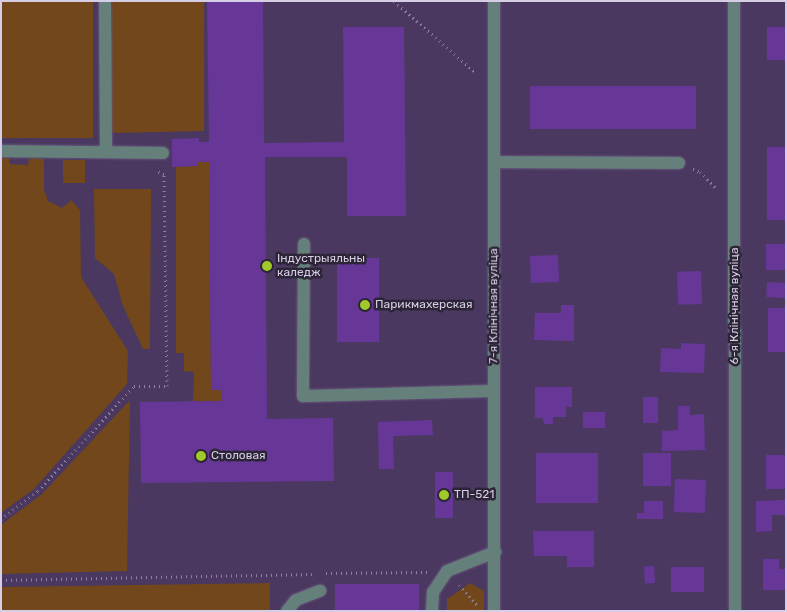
<!DOCTYPE html>
<meta charset="utf-8">
<style>
body{margin:0}
#map{position:relative;width:787px;height:612px;overflow:hidden;background:#4a3860;font-family:Rubik,sans-serif}
div>[style]{position:absolute}
.green>*{inset:0;background:#71471b;transform-origin:0 0}
.building>*{inset:0;background:#673798;transform-origin:0 0}
.path>*{height:3px;margin-top:-1.5px;transform-origin:0;background:repeating-linear-gradient(90deg,#8f81a1 0 1px,transparent 0 5px)}
.roads{filter:drop-shadow(0 0 1px #66567b) drop-shadow(0 0 1px #66567b)}
.minor>*{height:12px;margin:-6px;padding:0 6px;transform-origin:6px;border-radius:6px;background:#65807b}
.dots>*{width:14px;height:14px;translate:-50% -50%;box-sizing:border-box;border:2px solid #2c2537;border-radius:50%}
span{translate:-50% -50%;white-space:nowrap;text-align:center;line-height:1.15;-webkit-text-stroke:5px #2c2537;paint-order:stroke}
.poi-label{font-size:12px;color:#d7cde5}
.left{translate:0 -50%;text-align:left}
.street-label{font-size:12px;color:#d7cde5}
.frame{position:absolute;inset:0;border:2px solid #d7cde5;pointer-events:none}
</style>
<div id="map">
<div class="green">
<i style="left:1px;top:1px;width:92px;height:137px"></i>
<i style="clip-path:polygon(112px 1px,204px 1px,204px 131px,114px 133px,109px 126px)"></i>
<i style="clip-path:polygon(1px 158px,9px 158px,10px 164px,28px 165px,29px 158px,44px 159px,44px 190px,48px 201px,62px 208px,71px 200px,80px 210px,81px 277px,128px 351px,127px 384px,34px 489px,1px 513px)"></i>
<i style="left:63px;top:160px;width:22px;height:23px"></i>
<i style="clip-path:polygon(198px 162px,209px 162px,211px 389px,222px 390px,222px 401px,193px 401px,194px 372px,184px 371px,184px 353px,176px 353px,176px 167px,198px 166px)"></i>
<i style="clip-path:polygon(94px 189px,151px 189px,150px 349px,143px 349px,123px 306px,114px 274px,95px 258px)"></i>
<i style="clip-path:polygon(130px 400px,127px 571px,1px 574px,1px 525px,42px 494px)"></i>
<i style="clip-path:polygon(270px 583px,270px 611px,1px 611px,1px 587px)"></i>
<i style="clip-path:polygon(470px 583px,484px 591px,484px 611px,447px 611px,447px 599px)"></i>
</div>
<div class="building">
<i style="clip-path:polygon(207px 1px,263px 1px,264px 143px,344px 142px,343px 27px,404px 27px,406px 216px,347px 216px,347px 157px,265px 157px,267px 419px,333px 418px,334px 481px,141px 483px,140px 402px,222px 401px,222px 390px,211px 390px,209px 162px,198px 162px,198px 166px,172px 167px,172px 139px,199px 138px,199px 142px,209px 142px)"></i>
<i style="left:786px;top:27px;width:33px;height:19px;rotate:90deg"></i>
<i style="left:530px;top:86px;width:166px;height:43px"></i>
<i style="left:767px;top:147px;width:19px;height:73px"></i>
<i style="left:766px;top:244px;width:20px;height:26px"></i>
<i style="left:558px;top:255px;width:27px;height:28px;rotate:88deg"></i>
<i style="left:337px;top:258px;width:42px;height:84px"></i>
<i style="left:701px;top:271px;width:33px;height:24px;rotate:88deg"></i>
<i style="left:767px;top:282px;width:19px;height:15px;rotate:3deg"></i>
<i style="clip-path:polygon(561px 305px,574px 305px,574px 341px,534px 340px,535px 313px,561px 313px)"></i>
<i style="left:768px;top:308px;width:18px;height:44px"></i>
<i style="clip-path:polygon(681px 343px,705px 344px,704px 373px,660px 372px,661px 348px,681px 349px)"></i>
<i style="clip-path:polygon(535px 387px,572px 387px,572px 407px,566px 407px,566px 417px,553px 417px,553px 424px,544px 424px,543px 418px,535px 418px)"></i>
<i style="left:643px;top:397px;width:15px;height:26px"></i>
<i style="clip-path:polygon(678px 406px,690px 406px,690px 415px,704px 414px,705px 450px,662px 451px,662px 431px,678px 430px)"></i>
<i style="left:605px;top:412px;width:16px;height:22px;rotate:90deg"></i>
<i style="clip-path:polygon(432px 420px,433px 435px,393px 436px,394px 469px,379px 469px,378px 422px)"></i>
<i style="left:536px;top:453px;width:62px;height:50px"></i>
<i style="left:643px;top:453px;width:28px;height:33px"></i>
<i style="left:766px;top:455px;width:20px;height:34px"></i>
<i style="left:435px;top:472px;width:18px;height:46px"></i>
<i style="left:675px;top:479px;width:31px;height:33px;rotate:2deg"></i>
<i style="clip-path:polygon(786px 500px,786px 515px,772px 515px,772px 531px,756px 532px,756px 501px)"></i>
<i style="clip-path:polygon(644px 501px,663px 501px,663px 519px,637px 519px,637px 513px,644px 513px)"></i>
<i style="clip-path:polygon(533px 531px,594px 531px,594px 567px,567px 567px,567px 556px,534px 556px)"></i>
<i style="clip-path:polygon(763px 559px,779px 559px,779px 569px,786px 569px,786px 590px,763px 590px)"></i>
<i style="left:654px;top:566px;width:17px;height:10px;rotate:87deg"></i>
<i style="left:671px;top:567px;width:33px;height:25px"></i>
<i style="left:419px;top:584px;width:27px;height:84px;rotate:90deg"></i>
</div>
<div class="path">
<i style="left:394px;top:1px;width:109px;rotate:41.3deg"></i>
<i style="left:693px;top:169px;width:8px;rotate:23deg"></i>
<i style="left:700px;top:172px;width:24px;rotate:45deg"></i>
<i style="left:1px;top:519px;width:46px;rotate:-37.1deg"></i>
<i style="left:38px;top:491px;width:142px;rotate:-47.6deg"></i>
<i style="left:134px;top:386px;width:33px"></i>
<i style="left:167px;top:386px;width:212px;rotate:-90.8deg"></i>
<i style="left:164px;top:174px;width:8px;rotate:-157deg"></i>
<i style="left:326px;top:573px;width:101px;rotate:-0.6deg"></i>
<i style="left:1px;top:580px;width:311px;rotate:-1.1deg"></i>
<i style="left:459px;top:585px;width:27px;rotate:48deg"></i>
</div>
<div class="roads">
<div class="minor">
<i style="left:105px;top:1px;width:150px;rotate:89.6deg"></i>
<i style="left:494px;top:1px;width:610px;rotate:90deg"></i>
<i style="left:734px;top:1px;width:610px;rotate:89.91deg"></i>
<i style="left:1px;top:151px;width:162px;rotate:0.7deg"></i>
<i style="left:494px;top:162px;width:185px;rotate:0.3deg"></i>
<i style="left:304px;top:244px;width:152px;rotate:90.4deg"></i>
<i style="left:303px;top:396px;width:191px;rotate:-1.5deg"></i>
<i style="left:287px;top:611px;width:14px;rotate:-51deg"></i>
<i style="left:296px;top:600px;width:26px;rotate:-21deg"></i>
<i style="left:432px;top:611px;width:19px;rotate:-87deg"></i>
<i style="left:433px;top:592px;width:25px;rotate:-56deg"></i>
<i style="left:447px;top:571px;width:52px;rotate:-21.6deg"></i>
</div>
</div>
<div class="dots">
<i style="left:267px;top:266px;background:#a1c92a"></i>
<i style="left:365px;top:305px;background:#a1c92a"></i>
<i style="left:201px;top:456px;background:#a1c92a"></i>
<i style="left:444px;top:495px;background:#a1c92a"></i>
</div>
<div class="poi-label">
<span class="left" style="left:277px;top:266px">Індустрыяльны<br>каледж</span>
<span class="left" style="left:375px;top:305px">Парикмахерская</span>
<span class="left" style="left:211px;top:456px">Столовая</span>
<span class="left" style="left:454px;top:495px">ТП-521</span>
</div>
<div class="street-label">
<span style="left:494px;top:306px;rotate:-90deg">7-я Клінічная вуліца</span>
<span style="left:735px;top:306px;rotate:-90deg">6-я Клінічная вуліца</span>
</div>
<div class="frame"></div>
</div>
